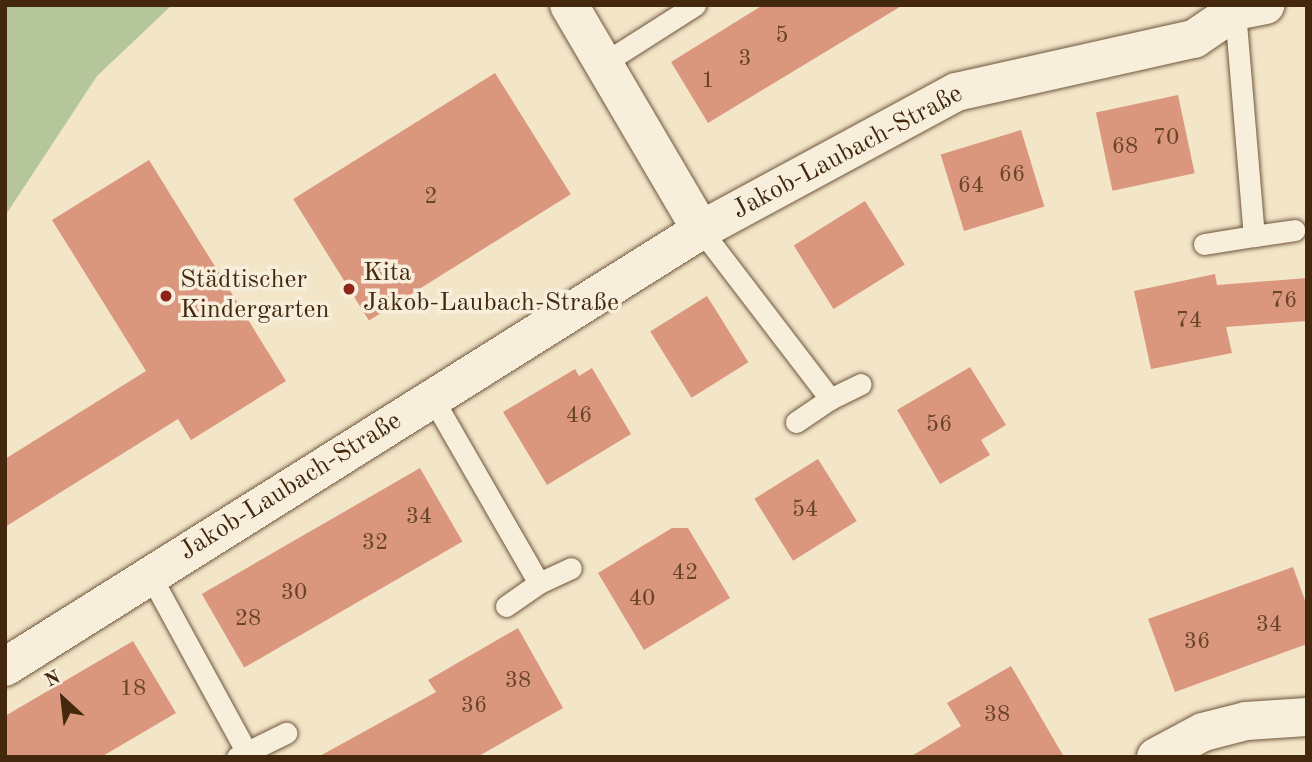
<!DOCTYPE html>
<meta charset="utf-8">
<style>
body{margin:0}
#map{position:relative;width:1312px;height:762px;overflow:hidden;background:#f3e5c8;font-family:"Old Standard TT",serif}
div>[style]{position:absolute}
.green>*{inset:0;background:#b5c69a}
.building>*{inset:0;background:#da977e;transform-origin:0 0}
.roads{filter:drop-shadow(0 0 2px #6f573c) drop-shadow(0 0 2px #6f573c)}
.lane>*{height:21px;margin:-10.5px;padding:0 10.5px;transform-origin:10.5px;border-radius:10.5px;background:#f7eedb}
.street>*{height:38px;margin:-19px;padding:0 19px;transform-origin:19px;border-radius:19px;background:#f7eedb}
.dots>*{width:19px;height:19px;translate:-50% -50%;box-sizing:border-box;border:4px solid #f7eedb;border-radius:50%}
span{translate:-50% -50%;white-space:nowrap;text-align:center;line-height:1.15;-webkit-text-stroke:7px #f7eedb;paint-order:stroke}
.number-label{font-size:23px;color:#694429}
.number-label span{-webkit-text-stroke-width:0}
.street-label{font-size:26px;color:#43280d}
.poi-label{font-size:26px;color:#43280d}
.left{translate:0 -50%;text-align:left}
.frame{position:absolute;inset:0;border:7px solid #43280d;pointer-events:none}
.north{position:absolute;left:28px;top:664px;width:70px;height:70px;-webkit-text-stroke:5px #f7eedb;paint-order:stroke;rotate:333deg;font-size:19px;font-weight:700;line-height:28px;text-align:center;color:#43280d}
.north::after{content:'';display:block;margin:auto;width:24px;height:32px;background:#43280d;clip-path:polygon(50% 0,100% 100%,50% 72%,0 100%)}
</style>
<div id="map">
<div class="green">
<i style="clip-path:polygon(5px 5px,172px 5px,97px 76px,5px 216px)"></i>
</div>
<div class="building">
<i style="clip-path:polygon(763px 5px,903px 5px,708px 123px,671px 62px)"></i>
<i style="left:495px;top:73px;width:143px;height:238px;rotate:58deg"></i>
<i style="left:1178px;top:95px;width:80px;height:84px;rotate:78deg"></i>
<i style="left:1021px;top:130px;width:80px;height:84px;rotate:73deg"></i>
<i style="clip-path:polygon(149px 160px,286px 381px,191px 440px,178px 419px,5px 527px,5px 459px,146px 371px,52px 220px)"></i>
<i style="left:865px;top:201px;width:75px;height:84px;rotate:58deg"></i>
<i style="clip-path:polygon(1215px 274px,1217px 285px,1307px 278px,1307px 321px,1226px 327px,1232px 353px,1151px 369px,1134px 291px)"></i>
<i style="left:707px;top:296px;width:78px;height:67px;rotate:58deg"></i>
<i style="clip-path:polygon(970px 367px,1006px 425px,981px 440px,990px 455px,940px 484px,897px 410px)"></i>
<i style="clip-path:polygon(592px 368px,631px 434px,547px 485px,503px 412px,575px 369px,579px 376px)"></i>
<i style="left:818px;top:459px;width:73px;height:75px;rotate:58deg"></i>
<i style="left:420px;top:468px;width:85px;height:252px;rotate:60deg"></i>
<i style="clip-path:polygon(672px 528px,688px 528px,730px 598px,644px 650px,598px 573px)"></i>
<i style="clip-path:polygon(1293px 567px,1307px 606px,1307px 644px,1175px 692px,1148px 619px)"></i>
<i style="clip-path:polygon(518px 628px,563px 708px,477px 757px,318px 757px,436px 692px,428px 680px)"></i>
<i style="clip-path:polygon(133px 641px,176px 713px,101px 757px,5px 757px,5px 716px)"></i>
<i style="clip-path:polygon(1011px 666px,1064px 757px,910px 757px,961px 726px,947px 703px)"></i>
</div>
<div class="roads">
<div class="lane">
<i style="left:1235px;top:11px;width:226px;rotate:85.2deg"></i>
<i style="left:1254px;top:236px;width:41px;rotate:-8.3deg"></i>
<i style="left:604px;top:63px;width:108px;rotate:-32.5deg"></i>
<i style="left:701px;top:230px;width:213px;rotate:52.6deg"></i>
<i style="left:830px;top:399px;width:34px;rotate:-26deg"></i>
<i style="left:1204px;top:244px;width:51px;rotate:-9.1deg"></i>
<i style="left:433px;top:399px;width:212px;rotate:60.1deg"></i>
<i style="left:539px;top:583px;width:35px;rotate:-25deg"></i>
<i style="left:796px;top:422px;width:41px;rotate:-34.1deg"></i>
<i style="left:150px;top:575px;width:200px;rotate:61.4deg"></i>
<i style="left:506px;top:606px;width:40px;rotate:-34.9deg"></i>
<i style="left:237px;top:757px;width:55px;rotate:-26.1deg"></i>
</div>
<div class="street">
<i style="left:569px;top:5px;width:261px;rotate:59.6deg"></i>
<i style="left:5px;top:667px;width:822px;rotate:-32.12deg"></i>
<i style="left:701px;top:230px;width:290px;rotate:-28.4deg"></i>
<i style="left:956px;top:92px;width:244px;rotate:-12.6deg"></i>
<i style="left:1194px;top:39px;width:50px;rotate:-34.3deg"></i>
<i style="left:1235px;top:11px;width:31px;rotate:-11deg"></i>
<i style="left:1156px;top:757px;width:53px;rotate:-28deg"></i>
<i style="left:1203px;top:732px;width:44px;rotate:-14.3deg"></i>
<i style="left:1246px;top:721px;width:61px;rotate:-3.8deg"></i>
</div>
</div>
<div class="dots">
<i style="left:349px;top:289px;background:#8f2418"></i>
<i style="left:166px;top:296px;background:#8f2418"></i>
</div>
<div class="number-label">
<span style="left:782px;top:36px">5</span>
<span style="left:745px;top:59px">3</span>
<span style="left:708px;top:81px">1</span>
<span style="left:1166px;top:138px">70</span>
<span style="left:1125px;top:147px">68</span>
<span style="left:1012px;top:175px">66</span>
<span style="left:971px;top:186px">64</span>
<span style="left:431px;top:197px">2</span>
<span style="left:1284px;top:301px">76</span>
<span style="left:1189px;top:321px">74</span>
<span style="left:579px;top:416px">46</span>
<span style="left:939px;top:425px">56</span>
<span style="left:805px;top:510px">54</span>
<span style="left:419px;top:517px">34</span>
<span style="left:375px;top:543px">32</span>
<span style="left:685px;top:573px">42</span>
<span style="left:294px;top:593px">30</span>
<span style="left:642px;top:599px">40</span>
<span style="left:248px;top:619px">28</span>
<span style="left:1269px;top:625px">34</span>
<span style="left:1197px;top:642px">36</span>
<span style="left:518px;top:681px">38</span>
<span style="left:133px;top:689px">18</span>
<span style="left:474px;top:706px">36</span>
<span style="left:997px;top:715px">38</span>
</div>
<div class="street-label">
<span style="left:848px;top:153px;rotate:-28deg">Jakob-Laubach-Straße</span>
<span style="left:291px;top:487px;rotate:-32deg">Jakob-Laubach-Straße</span>
</div>
<div class="poi-label">
<span class="left" style="left:363px;top:289px">Kita<br>Jakob-Laubach-Straße</span>
<span class="left" style="left:180px;top:296px">Städtischer<br>Kindergarten</span>
</div>
<div class="frame"></div>
<div class="north">N</div>
</div>
